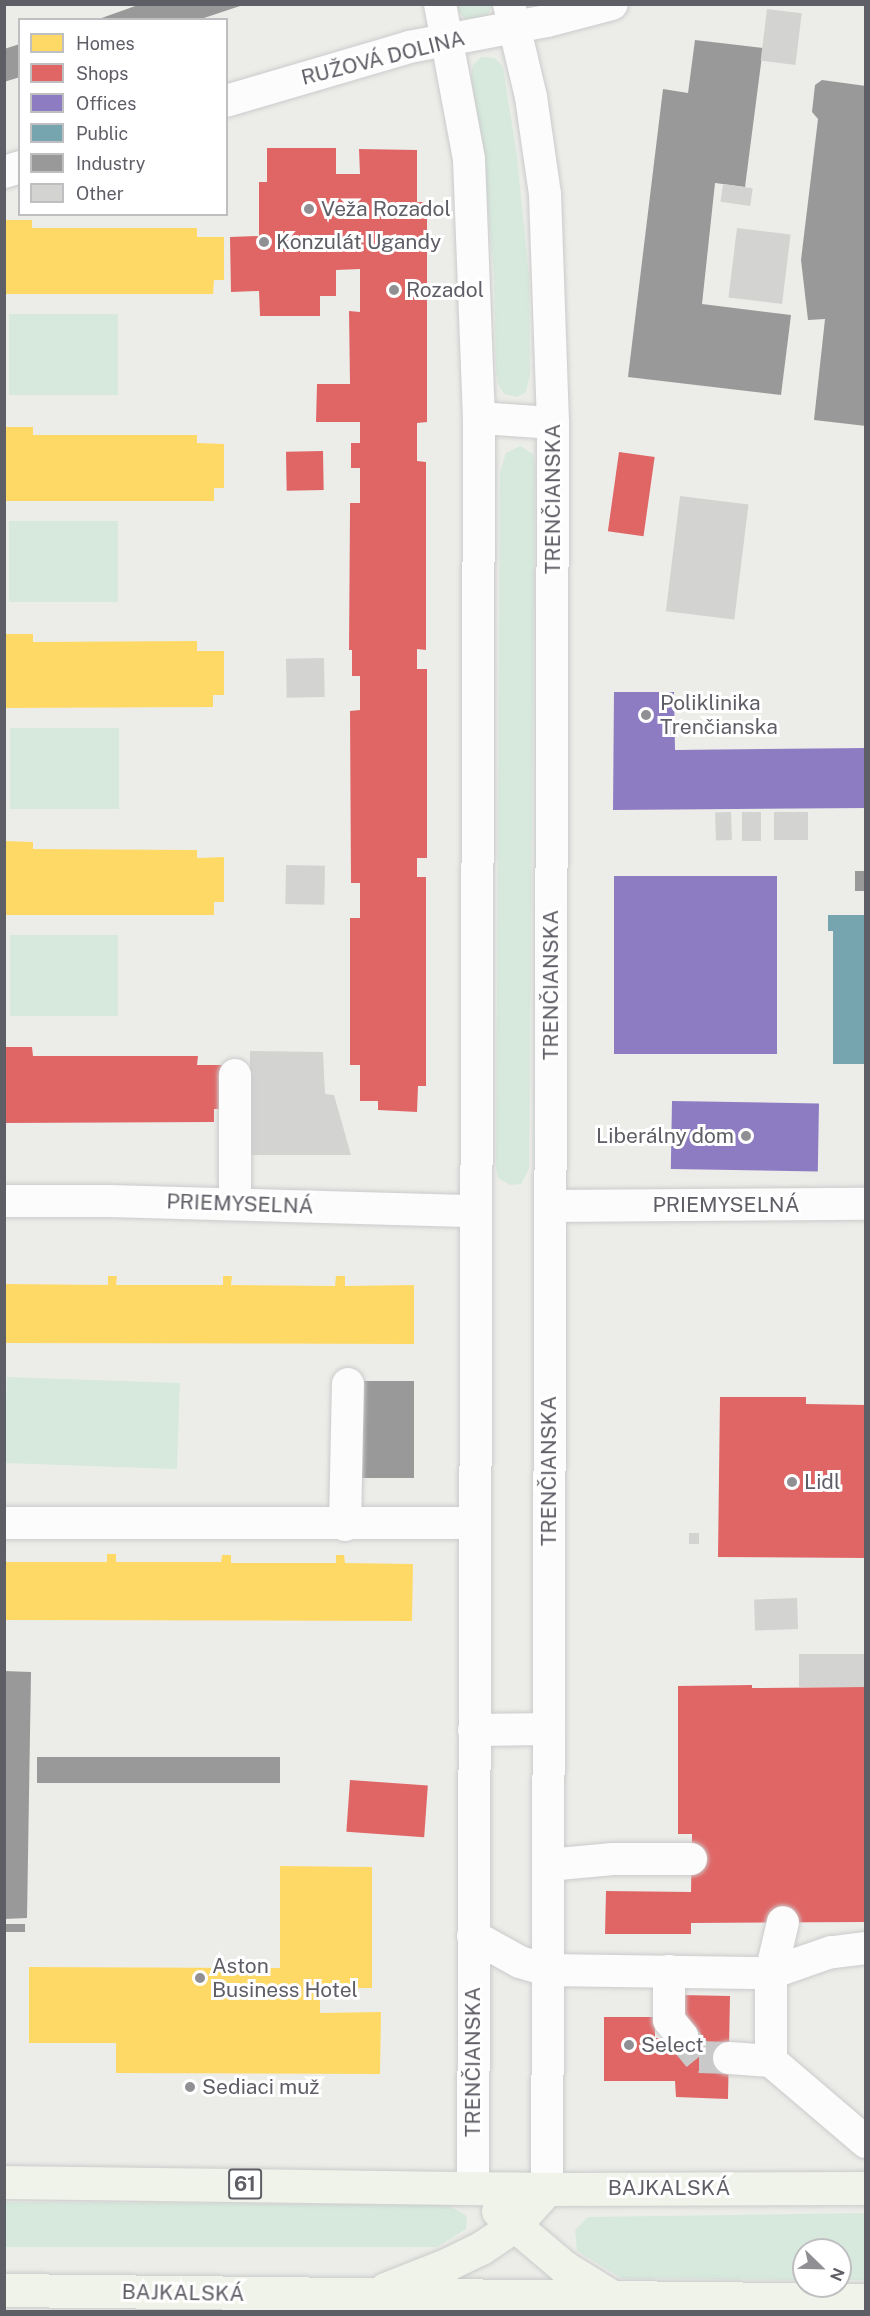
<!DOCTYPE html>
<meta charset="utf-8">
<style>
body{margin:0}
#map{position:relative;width:870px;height:2316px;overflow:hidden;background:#ecede9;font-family:"Public Sans",sans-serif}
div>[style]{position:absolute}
.green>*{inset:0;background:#d7e9dd;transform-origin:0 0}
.homes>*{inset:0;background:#ffd966}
.shops>*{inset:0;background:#e06666;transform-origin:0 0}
.offices>*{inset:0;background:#8e7cc3;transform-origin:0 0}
.public>*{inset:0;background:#76a5af}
.industry>*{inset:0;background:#999;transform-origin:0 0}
.building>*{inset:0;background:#d3d4d2;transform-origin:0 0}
.minor-tunnel>*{height:32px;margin-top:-16px;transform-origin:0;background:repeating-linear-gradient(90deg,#c8c9c8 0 32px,transparent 0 48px)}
.roads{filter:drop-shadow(0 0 2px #cacbcb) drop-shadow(0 0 2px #cacbcb)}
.minor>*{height:32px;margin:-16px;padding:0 16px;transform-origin:16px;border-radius:16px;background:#fcfcfc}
.major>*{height:33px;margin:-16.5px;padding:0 16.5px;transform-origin:16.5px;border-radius:16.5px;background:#f0f3e9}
.dots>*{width:16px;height:16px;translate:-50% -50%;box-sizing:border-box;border:3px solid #fff;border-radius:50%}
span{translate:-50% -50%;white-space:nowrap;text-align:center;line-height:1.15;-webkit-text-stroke:6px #fff;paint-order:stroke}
.shield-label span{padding:2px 4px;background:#fff;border:2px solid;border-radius:4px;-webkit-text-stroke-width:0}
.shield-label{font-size:20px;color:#5e5e66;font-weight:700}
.street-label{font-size:21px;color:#5e5e66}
.poi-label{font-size:21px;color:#5e5e66}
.left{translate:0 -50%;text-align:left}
.right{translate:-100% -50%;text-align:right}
.frame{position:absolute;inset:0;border:6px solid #5e5e66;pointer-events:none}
.legend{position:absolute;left:18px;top:18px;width:210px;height:198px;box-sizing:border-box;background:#fff;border:2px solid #bfbfc2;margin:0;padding:8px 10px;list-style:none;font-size:18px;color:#5e5e66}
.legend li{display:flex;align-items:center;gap:12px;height:30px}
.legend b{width:30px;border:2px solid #bfbfc2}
.north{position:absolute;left:792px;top:2238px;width:60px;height:60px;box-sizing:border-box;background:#fff;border:2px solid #bfbfc2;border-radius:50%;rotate:113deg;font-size:16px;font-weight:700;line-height:24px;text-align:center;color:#5e5e66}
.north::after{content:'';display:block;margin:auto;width:21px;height:27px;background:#909094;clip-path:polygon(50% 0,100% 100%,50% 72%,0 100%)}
</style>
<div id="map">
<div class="green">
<i style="clip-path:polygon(456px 5px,491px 5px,491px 7px,486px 20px,476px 25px,464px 19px)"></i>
<i style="clip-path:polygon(481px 57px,495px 58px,503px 67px,517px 156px,529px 276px,530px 375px,526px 392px,517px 397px,504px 394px,498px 384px,496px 370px,494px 275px,484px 162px,471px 76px,473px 65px)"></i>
<i style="left:9px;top:314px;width:109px;height:81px"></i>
<i style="clip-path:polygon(520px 446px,533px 454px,535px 467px,529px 1169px,521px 1184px,510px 1185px,498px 1178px,496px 1168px,500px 473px,506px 453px)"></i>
<i style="left:9px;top:521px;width:109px;height:81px"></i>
<i style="left:10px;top:728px;width:109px;height:81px"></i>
<i style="left:10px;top:935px;width:108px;height:81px"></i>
<i style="left:7px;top:1377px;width:173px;height:86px;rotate:2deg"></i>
<i style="clip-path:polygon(5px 2202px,448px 2205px,467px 2216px,466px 2229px,437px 2247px,5px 2247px)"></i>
<i style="clip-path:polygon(865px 2213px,865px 2280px,840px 2280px,840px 2250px,804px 2250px,804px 2280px,621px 2278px,577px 2251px,575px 2230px,588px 2217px)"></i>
</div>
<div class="homes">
<i style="clip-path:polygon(4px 220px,32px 220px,32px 228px,197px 228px,197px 237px,224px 237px,224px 280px,214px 280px,213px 294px,4px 294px)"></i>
<i style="clip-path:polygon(4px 427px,33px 427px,33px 435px,197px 435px,197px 443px,224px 444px,224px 488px,214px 488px,214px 501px,4px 501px)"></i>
<i style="clip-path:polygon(4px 634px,33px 634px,33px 642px,197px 641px,197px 651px,224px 651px,224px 695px,213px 695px,213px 707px,4px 708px)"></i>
<i style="clip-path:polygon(4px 841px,33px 842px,33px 849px,197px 850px,197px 858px,224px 857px,224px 902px,214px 902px,214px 915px,4px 915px)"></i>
<i style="clip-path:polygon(108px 1276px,117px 1276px,116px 1285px,223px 1285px,223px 1276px,232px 1276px,231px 1285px,335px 1286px,336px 1276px,345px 1276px,345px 1286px,414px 1285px,414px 1344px,4px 1343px,4px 1284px,108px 1285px)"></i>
<i style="clip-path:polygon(107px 1554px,116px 1554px,116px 1562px,221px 1562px,222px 1555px,231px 1555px,231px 1563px,336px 1563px,336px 1555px,344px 1555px,345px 1563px,413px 1564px,412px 1621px,4px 1620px,4px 1562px,107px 1562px)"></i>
<i style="clip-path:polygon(280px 1866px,372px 1867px,372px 1988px,320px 1988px,320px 2013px,381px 2012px,380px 2074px,116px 2073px,116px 2043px,29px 2043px,29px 1967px,280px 1968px)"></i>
</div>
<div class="shops">
<i style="clip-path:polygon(267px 148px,336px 148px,336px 174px,360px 174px,359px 149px,417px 150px,417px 202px,427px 202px,427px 422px,417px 423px,417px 461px,426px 462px,426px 650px,417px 649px,417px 669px,427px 669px,427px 858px,417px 858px,417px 877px,426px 877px,426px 1086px,418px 1086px,417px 1112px,378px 1110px,378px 1101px,360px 1101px,360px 1065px,350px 1065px,350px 918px,360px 918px,360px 883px,351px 883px,350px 711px,360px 710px,360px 676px,352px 676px,352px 650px,349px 650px,350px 510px,350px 503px,360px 503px,360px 468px,351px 468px,351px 443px,360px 443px,360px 422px,316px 422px,317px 384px,350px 384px,349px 311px,360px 312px,360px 269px,336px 270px,336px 296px,320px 296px,320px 316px,260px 316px,259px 291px,231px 292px,230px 237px,259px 236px,259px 182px,267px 182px)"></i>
<i style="left:323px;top:451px;width:39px;height:37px;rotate:89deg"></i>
<i style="left:619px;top:452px;width:36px;height:80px;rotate:8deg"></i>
<i style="clip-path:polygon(5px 1047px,32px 1047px,33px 1056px,198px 1056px,197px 1065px,224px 1065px,224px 1109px,214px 1109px,214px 1122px,5px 1123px)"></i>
<i style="clip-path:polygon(720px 1397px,806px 1397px,806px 1404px,866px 1405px,866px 1558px,718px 1557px)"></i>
<i style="clip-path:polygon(752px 1685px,752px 1688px,866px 1687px,866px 1922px,691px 1923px,691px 1934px,605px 1934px,606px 1891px,691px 1892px,692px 1834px,678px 1834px,678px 1686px)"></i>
<i style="left:350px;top:1780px;width:78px;height:52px;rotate:4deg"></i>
<i style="clip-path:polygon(682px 1995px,730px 1996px,728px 2099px,676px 2097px,675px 2081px,604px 2081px,604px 2017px,655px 2017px,655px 2038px,681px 2038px)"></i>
</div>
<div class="offices">
<i style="clip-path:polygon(614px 692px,674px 692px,675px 750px,866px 748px,866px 808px,613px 810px)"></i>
<i style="left:777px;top:876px;width:178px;height:163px;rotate:90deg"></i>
<i style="left:672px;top:1101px;width:147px;height:68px;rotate:1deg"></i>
</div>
<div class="public">
<i style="clip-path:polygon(828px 915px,866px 915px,866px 1064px,833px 1064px,833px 931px,828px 931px)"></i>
</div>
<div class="industry">
<i style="clip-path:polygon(141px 4px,243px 4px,243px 5px,198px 20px,96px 20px)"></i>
<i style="clip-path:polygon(695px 40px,763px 48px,745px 187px,715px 183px,702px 304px,791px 315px,781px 395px,628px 377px,663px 89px,688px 93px)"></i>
<i style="clip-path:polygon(20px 44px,20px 77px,4px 82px,4px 49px)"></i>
<i style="clip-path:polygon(822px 80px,866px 86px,866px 426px,814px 420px,825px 319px,808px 320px,801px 260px,818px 119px,812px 112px,815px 85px)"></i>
<i style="left:855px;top:871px;width:11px;height:20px"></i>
<i style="left:414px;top:1381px;width:97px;height:53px;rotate:90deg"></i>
<i style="clip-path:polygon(4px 1671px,31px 1672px,27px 1918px,4px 1919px)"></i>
<i style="left:37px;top:1757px;width:243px;height:26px"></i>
<i style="left:4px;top:1924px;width:21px;height:8px"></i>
</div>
<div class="building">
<i style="left:767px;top:9px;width:35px;height:52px;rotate:7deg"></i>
<i style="left:723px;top:184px;width:30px;height:18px;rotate:8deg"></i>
<i style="left:737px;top:228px;width:54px;height:70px;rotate:7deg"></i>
<i style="left:680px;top:496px;width:69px;height:116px;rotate:7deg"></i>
<i style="left:324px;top:658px;width:39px;height:38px;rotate:89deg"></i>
<i style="left:731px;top:812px;width:28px;height:16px;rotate:88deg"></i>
<i style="left:742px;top:812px;width:19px;height:29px"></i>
<i style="left:774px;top:812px;width:34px;height:28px"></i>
<i style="left:286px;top:865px;width:39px;height:39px;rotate:1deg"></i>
<i style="clip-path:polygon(250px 1051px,323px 1052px,325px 1094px,334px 1095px,351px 1155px,250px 1155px)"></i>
<i style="left:689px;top:1533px;width:10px;height:11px"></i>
<i style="left:797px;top:1598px;width:31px;height:43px;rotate:88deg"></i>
<i style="left:866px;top:1654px;width:33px;height:67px;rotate:90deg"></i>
</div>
<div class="minor-tunnel">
<i style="left:682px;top:2036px;width:27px;rotate:51deg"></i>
<i style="left:699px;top:2057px;width:30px;rotate:2deg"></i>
</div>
<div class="roads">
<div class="minor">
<i style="left:440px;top:4px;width:158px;rotate:79.4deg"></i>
<i style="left:469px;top:159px;width:259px;rotate:87.8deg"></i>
<i style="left:479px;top:418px;width:1769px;rotate:90.19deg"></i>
<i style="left:509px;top:4px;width:96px;rotate:76.7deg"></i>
<i style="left:531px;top:97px;width:98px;rotate:81.8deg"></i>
<i style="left:545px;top:194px;width:229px;rotate:88deg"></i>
<i style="left:553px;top:423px;width:1766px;rotate:90.19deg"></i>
<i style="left:226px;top:101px;width:191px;rotate:-16.4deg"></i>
<i style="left:409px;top:47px;width:140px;rotate:-10.7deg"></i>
<i style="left:547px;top:21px;width:67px;rotate:-14.7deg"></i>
<i style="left:4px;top:172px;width:17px;rotate:-17deg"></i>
<i style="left:479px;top:418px;width:74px;rotate:3.9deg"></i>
<i style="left:4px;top:1201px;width:105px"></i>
<i style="left:109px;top:1201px;width:367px;rotate:1.6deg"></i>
<i style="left:235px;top:1204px;width:129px;rotate:-90deg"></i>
<i style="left:550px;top:1206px;width:316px;rotate:-0.4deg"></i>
<i style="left:4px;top:1523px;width:471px"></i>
<i style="left:345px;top:1525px;width:141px;rotate:-88.8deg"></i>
<i style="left:474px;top:1730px;width:74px;rotate:-0.8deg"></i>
<i style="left:548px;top:1865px;width:65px;rotate:-5.3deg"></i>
<i style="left:613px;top:1859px;width:78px"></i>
<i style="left:473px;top:1936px;width:54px;rotate:29deg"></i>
<i style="left:520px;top:1962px;width:28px;rotate:17deg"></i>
<i style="left:547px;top:1970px;width:224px;rotate:0.8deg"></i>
<i style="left:771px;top:1973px;width:52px;rotate:-76.8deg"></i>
<i style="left:866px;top:1948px;width:35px;rotate:173deg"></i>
<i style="left:831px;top:1952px;width:64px;rotate:160.7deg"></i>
<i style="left:771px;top:1973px;width:88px;rotate:90deg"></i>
<i style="left:771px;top:2061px;width:125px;rotate:40.5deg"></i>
<i style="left:669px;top:1971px;width:49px;rotate:90deg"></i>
<i style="left:669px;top:2020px;width:21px;rotate:51deg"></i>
<i style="left:729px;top:2058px;width:42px;rotate:4.1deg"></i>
</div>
<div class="major">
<i style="left:4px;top:2182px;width:543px;rotate:0.74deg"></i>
<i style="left:547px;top:2189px;width:319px;rotate:-0.2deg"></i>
<i style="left:498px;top:2211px;width:87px;rotate:40.3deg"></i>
<i style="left:564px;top:2267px;width:59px;rotate:31.8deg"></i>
<i style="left:385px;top:2289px;width:68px;rotate:-21.6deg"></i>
<i style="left:448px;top:2264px;width:37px;rotate:-26deg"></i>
<i style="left:481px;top:2248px;width:40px;rotate:-34deg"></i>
<i style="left:514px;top:2226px;width:50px;rotate:-48.3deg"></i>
<i style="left:4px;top:2290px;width:862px;rotate:0.66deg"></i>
</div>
</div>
<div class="dots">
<i style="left:309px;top:209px;background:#909094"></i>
<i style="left:264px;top:242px;background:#909094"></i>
<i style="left:394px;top:290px;background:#909094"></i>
<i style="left:646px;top:715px;background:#909094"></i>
<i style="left:746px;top:1136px;background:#909094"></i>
<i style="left:792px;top:1482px;background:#909094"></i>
<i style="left:200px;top:1978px;background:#909094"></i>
<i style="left:629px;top:2045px;background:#909094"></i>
<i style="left:190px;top:2087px;background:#909094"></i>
</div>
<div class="shield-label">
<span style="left:245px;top:2184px">61</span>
</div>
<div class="street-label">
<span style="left:383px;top:58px;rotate:-14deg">RUŽOVÁ DOLINA</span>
<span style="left:553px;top:499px;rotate:-90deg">TRENČIANSKA</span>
<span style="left:551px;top:985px;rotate:-90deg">TRENČIANSKA</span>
<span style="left:240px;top:1204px;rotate:2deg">PRIEMYSELNÁ</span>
<span style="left:726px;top:1205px">PRIEMYSELNÁ</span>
<span style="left:549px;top:1471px;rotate:-90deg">TRENČIANSKA</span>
<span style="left:473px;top:2062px;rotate:-90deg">TRENČIANSKA</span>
<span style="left:669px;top:2188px">BAJKALSKÁ</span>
<span style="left:183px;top:2293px;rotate:1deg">BAJKALSKÁ</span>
</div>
<div class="poi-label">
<span class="left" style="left:321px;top:209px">Veža Rozadol</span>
<span class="left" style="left:276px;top:242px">Konzulát Ugandy</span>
<span class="left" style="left:406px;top:290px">Rozadol</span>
<span class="left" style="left:660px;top:715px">Poliklinika<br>Trenčianska</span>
<span class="right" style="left:734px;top:1136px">Liberálny dom</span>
<span class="left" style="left:804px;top:1482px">Lidl</span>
<span class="left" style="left:212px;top:1978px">Aston<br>Business Hotel</span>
<span class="left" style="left:641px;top:2045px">Select</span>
<span class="left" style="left:202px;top:2087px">Sediaci muž</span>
</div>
<div class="frame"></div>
<ul class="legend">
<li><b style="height:16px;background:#ffd966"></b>Homes</li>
<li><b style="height:16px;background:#e06666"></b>Shops</li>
<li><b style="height:16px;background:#8e7cc3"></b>Offices</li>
<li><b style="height:16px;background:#76a5af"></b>Public</li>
<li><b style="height:16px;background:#999"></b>Industry</li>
<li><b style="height:16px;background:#d3d4d2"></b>Other</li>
</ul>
<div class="north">N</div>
</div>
